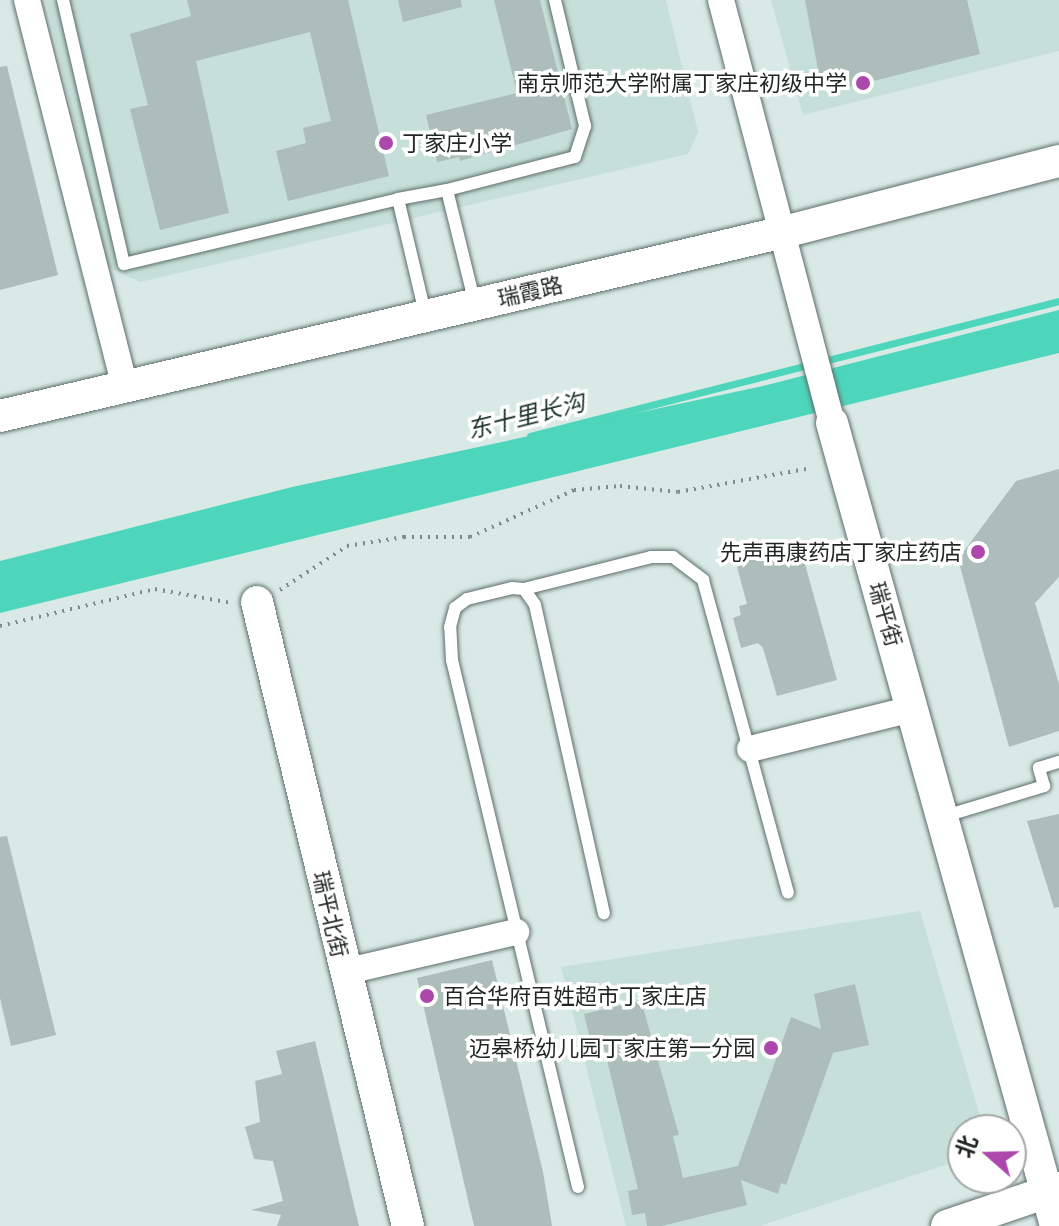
<!DOCTYPE html>
<meta charset="utf-8">
<style>
body{margin:0}
#map{position:relative;width:1059px;height:1226px;overflow:hidden;background:#d9eae6;font-family:"IBM Plex Sans","Noto Sans SC",sans-serif}
div>[style]{position:absolute}
.built>*{inset:0;background:#c6e0d9}
.water>*{inset:0;background:#4dd6bb}
.stream>*{height:7px;margin:-3.5px;padding:0 3.5px;transform-origin:3.5px;border-radius:3.5px;background:#4dd6bb}
.building>*{inset:0;background:#adbdb9}
.path>*{height:4px;margin-top:-2px;transform-origin:0;background:repeating-linear-gradient(90deg,#808c89 0 2px,transparent 0 8px)}
.roads{filter:drop-shadow(0 0 2px #5e6d69) drop-shadow(0 0 2px #5e6d69)}
.service>*{height:12px;margin:-6px;padding:0 6px;transform-origin:6px;border-radius:6px;background:#fff}
.minor>*{height:26px;margin:-13px;padding:0 13px;transform-origin:13px;border-radius:13px;background:#fff}
.tertiary>*{height:32px;margin:-16px;padding:0 16px;transform-origin:16px;border-radius:16px;background:#fff}
.dots>*{width:22px;height:22px;translate:-50% -50%;box-sizing:border-box;border:4px solid #fff;border-radius:50%}
span{translate:-50% -50%;white-space:nowrap;text-align:center;line-height:1.15;-webkit-text-stroke:7px #fff;paint-order:stroke}
.poi-label{font-size:22px;color:#1f2523}
.right{translate:-100% -50%;text-align:right}
.left{translate:0 -50%;text-align:left}
.street-label{font-size:22px;color:#1f2523}
.water-label{font-size:24px;color:#1c332e;font-style:italic}
.north{position:absolute;left:947px;top:1114px;width:80px;height:80px;box-sizing:border-box;background:#fff;border:2px solid #a5a8a7;border-radius:50%;rotate:290deg;font-size:22px;font-weight:700;line-height:32px;text-align:center;color:#1f2523}
.north::after{content:'';display:block;margin:auto;width:28px;height:36px;background:#ac47ac;clip-path:polygon(50% 0,100% 100%,50% 72%,0 100%)}
</style>
<div id="map">
<div class="built">
<i style="clip-path:polygon(46px 0,666px 0,698px 132px,688px 154px,140px 282px,108px 267px)"></i>
<i style="clip-path:polygon(771px 0,1059px 0,1059px 51px,803px 115px)"></i>
<i style="clip-path:polygon(920px 911px,984px 1130px,963px 1130px,963px 1159px,760px 1226px,626px 1226px,561px 967px)"></i>
</div>
<div class="water">
<i style="clip-path:polygon(1059px 310px,1059px 353px,0 613px,0 561px,292px 487px,767px 385px)"></i>
</div>
<div class="stream">
<i style="left:530px;top:436px;width:546px;rotate:-14.32deg"></i>
</div>
<div class="building">
<i style="clip-path:polygon(187px 0,348px 0,389px 176px,288px 201px,276px 151px,306px 143px,303px 128px,331px 121px,310px 32px,196px 61px,229px 213px,160px 230px,130px 109px,148px 105px,130px 34px,191px 16px)"></i>
<i style="clip-path:polygon(398px 0,461px 0,462px 7px,403px 22px)"></i>
<i style="clip-path:polygon(494px 0,540px 0,572px 129px,460px 161px,459px 157px,437px 162px,426px 115px,517px 93px)"></i>
<i style="clip-path:polygon(805px 0,967px 0,980px 54px,830px 92px,821px 86px)"></i>
<i style="clip-path:polygon(7px 66px,58px 275px,0 290px,0 67px)"></i>
<i style="clip-path:polygon(1059px 469px,1059px 577px,1035px 603px,1059px 684px,1059px 731px,1009px 747px,958px 559px,1016px 481px)"></i>
<i style="clip-path:polygon(799px 542px,837px 680px,777px 696px,763px 648px,758px 643px,741px 648px,733px 618px,741px 615px,739px 606px,747px 604px,737px 567px,742px 565px,740px 558px)"></i>
<i style="clip-path:polygon(1059px 814px,1059px 907px,1054px 908px,1027px 821px)"></i>
<i style="clip-path:polygon(7px 836px,56px 1035px,11px 1046px,0 998px,0 837px)"></i>
<i style="clip-path:polygon(492px 960px,543px 1172px,552px 1226px,474px 1226px,417px 978px)"></i>
<i style="clip-path:polygon(855px 984px,869px 1045px,833px 1053px,786px 1185px,781px 1183px,778px 1194px,741px 1180px,747px 1205px,662px 1226px,647px 1226px,645px 1213px,632px 1215px,628px 1191px,638px 1189px,601px 1035px,590px 1038px,584px 1014px,641px 1000px,679px 1135px,673px 1136px,683px 1178px,738px 1166px,791px 1017px,821px 1029px,814px 994px)"></i>
<i style="clip-path:polygon(315px 1041px,359px 1226px,277px 1226px,281px 1215px,251px 1210px,283px 1201px,273px 1161px,254px 1159px,245px 1127px,260px 1122px,255px 1081px,282px 1074px,276px 1051px)"></i>
</div>
<div class="path">
<i style="left:280px;top:590px;width:80px;rotate:-33.3deg"></i>
<i style="left:347px;top:546px;width:58px;rotate:-9deg"></i>
<i style="left:404px;top:537px;width:66px"></i>
<i style="left:470px;top:537px;width:114px;rotate:-24.3deg"></i>
<i style="left:574px;top:490px;width:46px;rotate:-5deg"></i>
<i style="left:620px;top:486px;width:58px;rotate:5.9deg"></i>
<i style="left:678px;top:492px;width:130px;rotate:-10.2deg"></i>
<i style="left:0;top:626px;width:159px;rotate:-13.4deg"></i>
<i style="left:155px;top:589px;width:77px;rotate:10.4deg"></i>
</div>
<div class="roads">
<div class="service">
<i style="left:63px;top:0;width:271px;rotate:77deg"></i>
<i style="left:124px;top:264px;width:282px;rotate:-13.3deg"></i>
<i style="left:447px;top:190px;width:132px;rotate:-14.5deg"></i>
<i style="left:575px;top:157px;width:33px;rotate:-72deg"></i>
<i style="left:585px;top:126px;width:130px;rotate:-103.4deg"></i>
<i style="left:425px;top:313px;width:117px;rotate:-103.3deg"></i>
<i style="left:398px;top:199px;width:50px;rotate:-10.4deg"></i>
<i style="left:447px;top:190px;width:117px;rotate:76.2deg"></i>
<i style="left:524px;top:589px;width:131px;rotate:-14.1deg"></i>
<i style="left:651px;top:557px;width:22px"></i>
<i style="left:673px;top:557px;width:38px;rotate:37deg"></i>
<i style="left:703px;top:580px;width:324px;rotate:74.8deg"></i>
<i style="left:942px;top:817px;width:107px;rotate:-16.9deg"></i>
<i style="left:1044px;top:786px;width:19px;rotate:-106deg"></i>
<i style="left:1039px;top:768px;width:21px;rotate:-17deg"></i>
<i style="left:578px;top:1187px;width:542px;rotate:-103.45deg"></i>
<i style="left:452px;top:660px;width:33px;rotate:-93deg"></i>
<i style="left:450px;top:627px;width:20px;rotate:-75deg"></i>
<i style="left:455px;top:608px;width:15px;rotate:-37deg"></i>
<i style="left:467px;top:599px;width:46px;rotate:-13.7deg"></i>
<i style="left:512px;top:588px;width:12px;rotate:5deg"></i>
<i style="left:524px;top:589px;width:19px;rotate:55deg"></i>
<i style="left:535px;top:605px;width:316px;rotate:77.4deg"></i>
</div>
<div class="minor">
<i style="left:27px;top:0;width:398px;rotate:75.8deg"></i>
<i style="left:721px;top:0;width:437px;rotate:75.3deg"></i>
<i style="left:750px;top:749px;width:167px;rotate:-13.9deg"></i>
<i style="left:344px;top:972px;width:177px;rotate:-13.1deg"></i>
</div>
<div class="tertiary">
<i style="left:0;top:416px;width:805px;rotate:-13.21deg"></i>
<i style="left:784px;top:232px;width:284px;rotate:-14.5deg"></i>
<i style="left:832px;top:423px;width:834px;rotate:74.41deg"></i>
<i style="left:257px;top:602px;width:642px;rotate:76.4deg"></i>
<i style="left:947px;top:1226px;width:118px;rotate:-18.7deg"></i>
</div>
</div>
<div class="dots">
<i style="left:863px;top:83px;background:#ac47ac"></i>
<i style="left:386px;top:143px;background:#ac47ac"></i>
<i style="left:978px;top:552px;background:#ac47ac"></i>
<i style="left:427px;top:996px;background:#ac47ac"></i>
<i style="left:771px;top:1048px;background:#ac47ac"></i>
</div>
<div class="poi-label">
<span class="right" style="left:847px;top:83px">南京师范大学附属丁家庄初级中学</span>
<span class="left" style="left:402px;top:143px">丁家庄小学</span>
<span class="right" style="left:962px;top:552px">先声再康药店丁家庄药店</span>
<span class="left" style="left:443px;top:996px">百合华府百姓超市丁家庄店</span>
<span class="right" style="left:755px;top:1048px">迈皋桥幼儿园丁家庄第一分园</span>
</div>
<div class="street-label">
<span style="left:530px;top:291px;rotate:-13deg">瑞霞路</span>
<span style="left:886px;top:614px;rotate:74deg">瑞平街</span>
<span style="left:331px;top:914px;rotate:77deg">瑞平北街</span>
</div>
<div class="water-label">
<span style="left:526px;top:416px;rotate:-14deg">东十里长沟</span>
</div>
<div class="north">北</div>
</div>
